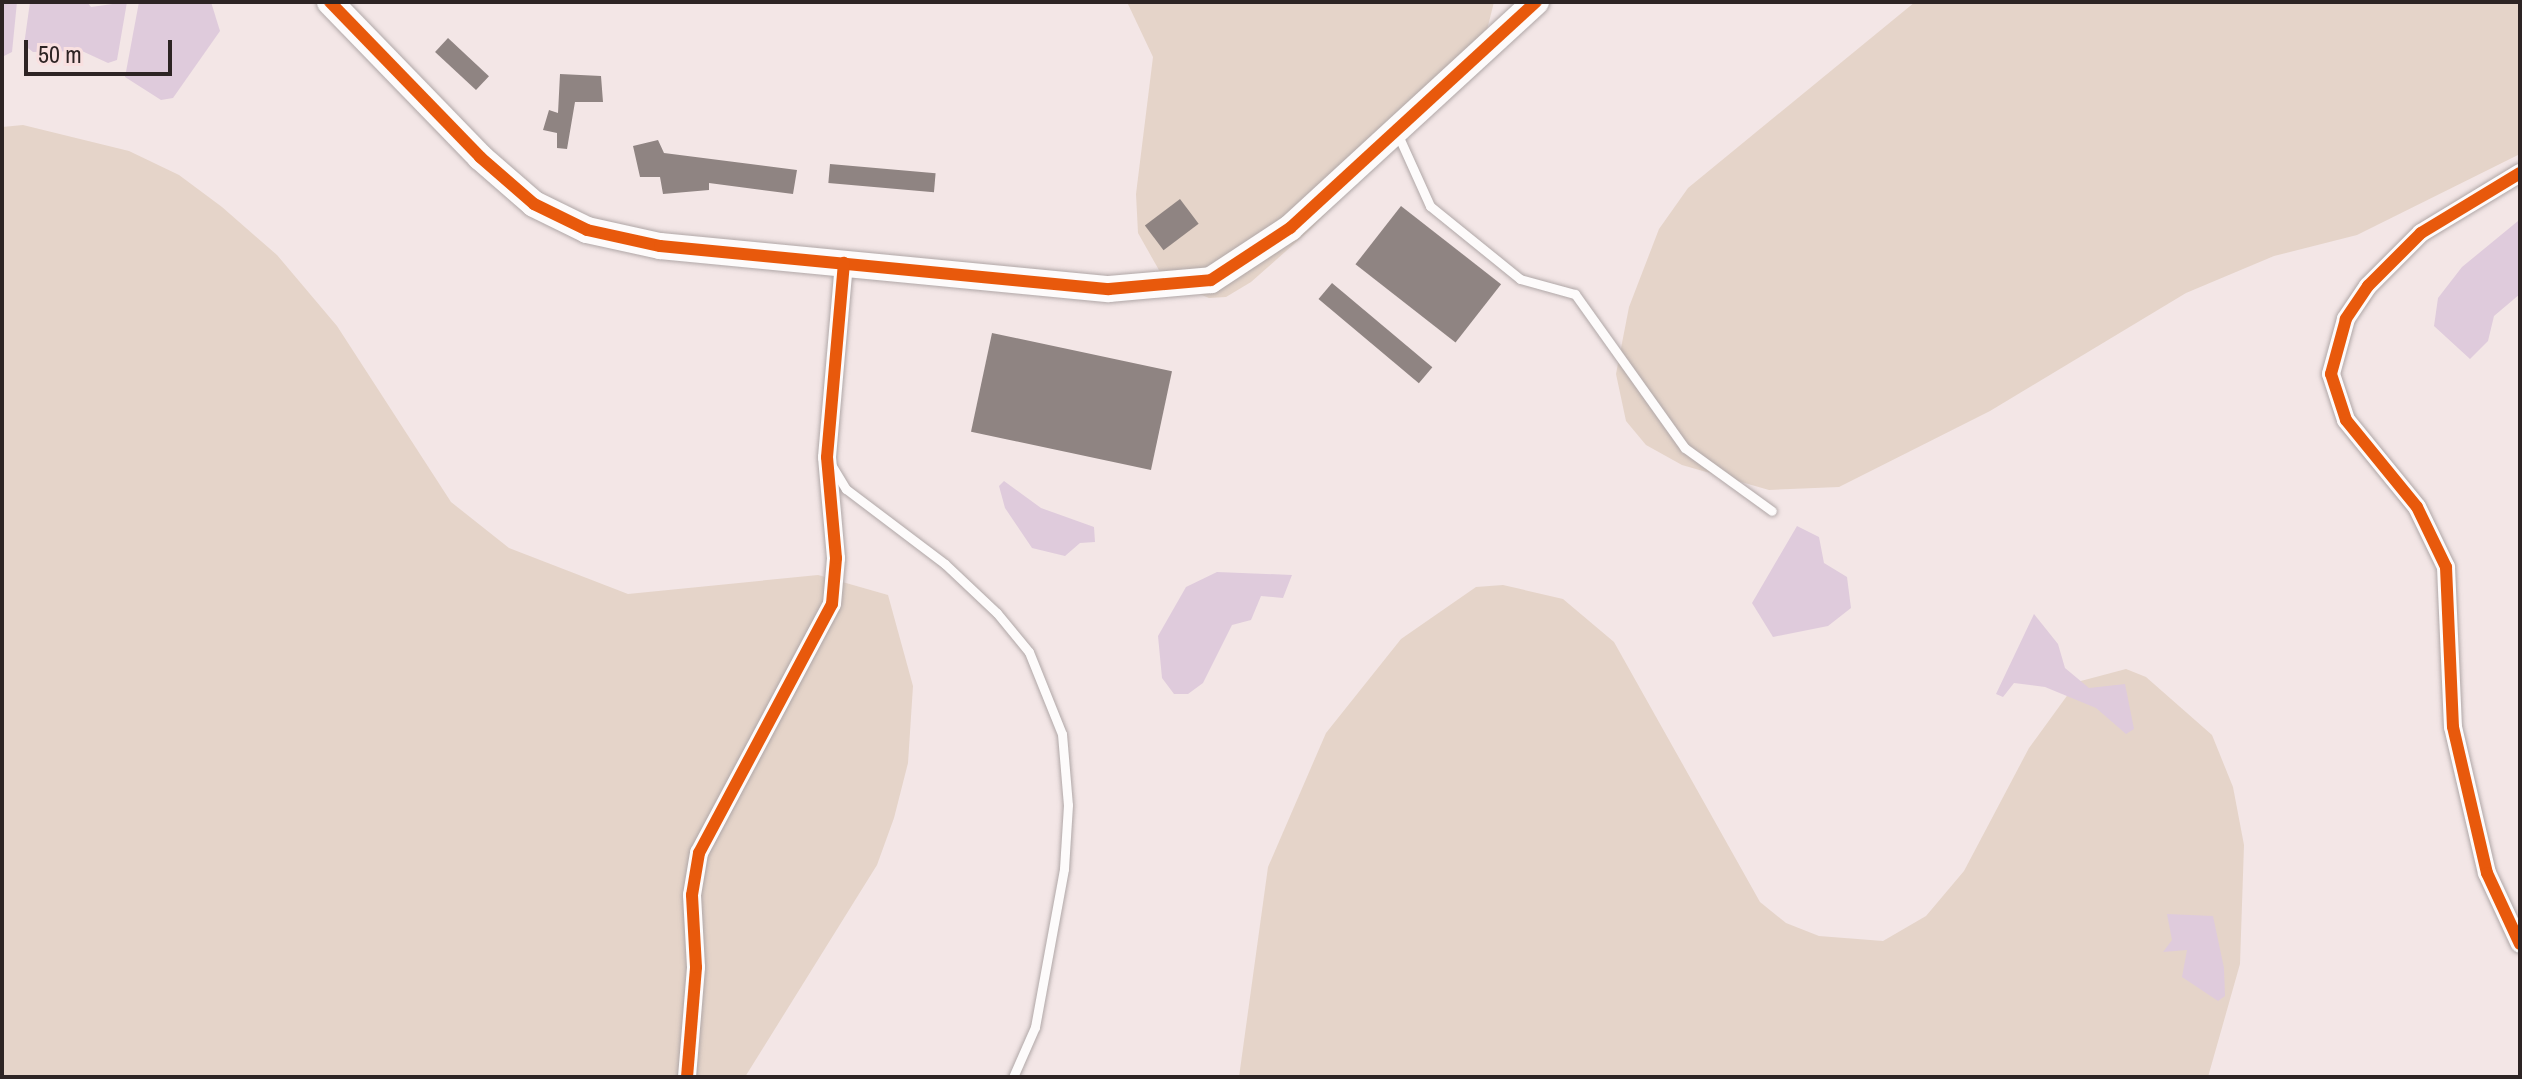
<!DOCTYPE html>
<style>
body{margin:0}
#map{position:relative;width:2522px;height:1079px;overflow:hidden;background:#f3e6e6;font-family:"Archivo Narrow",sans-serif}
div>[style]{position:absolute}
.green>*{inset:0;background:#e5d4c9}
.water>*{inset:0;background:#dfcbdc}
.building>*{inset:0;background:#8f8482;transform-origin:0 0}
.roads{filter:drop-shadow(0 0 2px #b0a7a7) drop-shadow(0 0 2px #b0a7a7)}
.lane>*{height:9px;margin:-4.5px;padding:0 4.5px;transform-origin:4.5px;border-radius:4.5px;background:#fdfbfb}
.street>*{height:18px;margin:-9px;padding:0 9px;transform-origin:9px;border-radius:9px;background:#fdfbfb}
.secondary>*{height:26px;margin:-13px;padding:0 13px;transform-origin:13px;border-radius:13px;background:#fdfbfb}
.cycleway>*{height:12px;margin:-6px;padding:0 6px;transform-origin:6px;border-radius:6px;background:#e8590c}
span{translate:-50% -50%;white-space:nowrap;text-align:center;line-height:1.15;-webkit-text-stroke:8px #f9e0e0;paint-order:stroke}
.frame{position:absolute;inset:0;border:4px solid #2d2424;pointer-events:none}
.scale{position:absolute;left:24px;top:40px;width:148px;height:36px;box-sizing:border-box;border:4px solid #2d2424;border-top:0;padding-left:10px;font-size:24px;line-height:28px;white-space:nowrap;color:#2d2424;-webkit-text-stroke:6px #f9e0e0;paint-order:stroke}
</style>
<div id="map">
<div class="green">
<i style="clip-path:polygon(1127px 2px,1494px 2px,1483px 46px,1311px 229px,1251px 282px,1226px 297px,1209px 298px,1164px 279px,1138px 233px,1136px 194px,1153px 57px)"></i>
<i style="clip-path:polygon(1915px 2px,2520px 2px,2520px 154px,2357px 235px,2274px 256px,2186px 293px,1990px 411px,1839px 487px,1769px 490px,1682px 465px,1646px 445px,1626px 421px,1616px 374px,1629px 307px,1659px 229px,1688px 188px)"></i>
<i style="clip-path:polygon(23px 125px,129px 151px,179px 175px,222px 207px,277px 255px,337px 326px,451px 502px,509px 548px,628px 594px,818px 575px,888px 595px,913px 686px,908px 763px,894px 818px,877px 865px,745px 1077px,2px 1077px,2px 127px)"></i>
<i style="clip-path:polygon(1503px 585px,1563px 599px,1614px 642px,1760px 902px,1786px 923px,1819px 936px,1883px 941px,1926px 916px,1964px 871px,2029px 748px,2077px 682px,2126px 669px,2146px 677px,2212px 735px,2233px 787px,2244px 845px,2240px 964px,2208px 1077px,1239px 1077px,1268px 867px,1326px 733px,1401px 639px,1476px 587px)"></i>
</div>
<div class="water">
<i style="clip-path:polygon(2px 2px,17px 2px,12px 52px,2px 57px)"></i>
<i style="clip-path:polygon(30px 2px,87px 2px,91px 7px,127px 2px,117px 60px,108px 63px,82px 51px,33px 52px,24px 45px)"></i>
<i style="clip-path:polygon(139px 2px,211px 2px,220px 31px,173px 98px,161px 100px,125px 77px)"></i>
<i style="clip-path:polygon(2518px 221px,2520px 294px,2494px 316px,2488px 341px,2470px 359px,2434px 326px,2438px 298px,2462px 267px)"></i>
<i style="clip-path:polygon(1004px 481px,1041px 508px,1094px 527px,1095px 542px,1080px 543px,1065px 556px,1032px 548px,1005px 508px,999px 486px)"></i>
<i style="clip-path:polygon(1797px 526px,1819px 537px,1824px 563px,1847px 577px,1851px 608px,1828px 626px,1773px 637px,1752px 603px)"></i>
<i style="clip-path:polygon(1217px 572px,1292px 575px,1283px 598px,1261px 596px,1251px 620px,1232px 625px,1203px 683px,1188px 694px,1174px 694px,1162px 678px,1158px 636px,1186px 587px)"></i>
<i style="clip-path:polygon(2034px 614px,2058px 644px,2065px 668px,2089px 688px,2125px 684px,2134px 729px,2126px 734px,2096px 708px,2045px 687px,2014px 683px,2003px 697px,1996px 694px)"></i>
<i style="clip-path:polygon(2167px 914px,2213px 916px,2224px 968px,2225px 996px,2218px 1001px,2182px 977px,2187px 950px,2163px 952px,2172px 940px)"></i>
</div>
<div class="building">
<i style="left:448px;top:38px;width:56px;height:19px;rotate:43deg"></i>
<i style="clip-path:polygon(560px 74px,601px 76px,603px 102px,575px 102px,567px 149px,557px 148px,557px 133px,543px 130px,549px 110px,558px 113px)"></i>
<i style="clip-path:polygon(658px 140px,664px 153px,797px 170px,793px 194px,709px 183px,709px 190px,663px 194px,660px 177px,640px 177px,633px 146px)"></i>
<i style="left:830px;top:164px;width:106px;height:19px;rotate:5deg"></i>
<i style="left:1180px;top:199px;width:31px;height:44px;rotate:53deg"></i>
<i style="left:1401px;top:206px;width:127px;height:74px;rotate:38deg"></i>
<i style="left:1332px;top:283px;width:131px;height:21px;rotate:40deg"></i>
<i style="left:992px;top:333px;width:184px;height:101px;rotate:12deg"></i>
</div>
<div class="roads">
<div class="lane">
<i style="left:1398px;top:135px;width:78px;rotate:65.7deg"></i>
<i style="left:1430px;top:206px;width:116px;rotate:39deg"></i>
<i style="left:1520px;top:279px;width:57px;rotate:15.3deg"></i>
<i style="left:1575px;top:294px;width:189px;rotate:54.5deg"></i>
<i style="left:1685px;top:448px;width:107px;rotate:35.9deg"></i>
<i style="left:832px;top:466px;width:27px;rotate:59deg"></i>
<i style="left:846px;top:489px;width:124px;rotate:37.1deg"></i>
<i style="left:945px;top:564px;width:71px;rotate:43.3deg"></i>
<i style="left:997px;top:613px;width:50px;rotate:50.6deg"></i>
<i style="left:1029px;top:652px;width:88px;rotate:68.1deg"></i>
<i style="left:1062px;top:734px;width:71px;rotate:85.2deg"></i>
<i style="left:1068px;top:805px;width:64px;rotate:93.6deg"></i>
<i style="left:1064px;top:869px;width:161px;rotate:100.4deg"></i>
<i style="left:1035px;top:1027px;width:55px;rotate:113.7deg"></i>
</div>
<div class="street">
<i style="left:2520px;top:173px;width:116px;rotate:148.8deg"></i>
<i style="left:2421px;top:233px;width:75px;rotate:135deg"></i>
<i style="left:2368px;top:286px;width:40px;rotate:124deg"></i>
<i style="left:2346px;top:319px;width:57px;rotate:105.3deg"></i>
<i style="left:2331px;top:374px;width:48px;rotate:71.9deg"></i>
<i style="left:2346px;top:420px;width:112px;rotate:50.8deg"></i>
<i style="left:2417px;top:507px;width:67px;rotate:64.2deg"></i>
<i style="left:2446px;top:567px;width:160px;rotate:87.5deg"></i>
<i style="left:2453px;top:727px;width:150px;rotate:76.9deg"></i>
<i style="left:2487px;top:873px;width:78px;rotate:65.1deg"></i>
<i style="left:687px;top:1077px;width:110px;rotate:-85.3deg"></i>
<i style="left:696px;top:967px;width:72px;rotate:-93.2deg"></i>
<i style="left:692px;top:895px;width:43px;rotate:-80.5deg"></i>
<i style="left:699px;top:853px;width:282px;rotate:-61.9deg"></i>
<i style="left:832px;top:604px;width:46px;rotate:-85deg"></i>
<i style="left:836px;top:558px;width:101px;rotate:-95.1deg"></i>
<i style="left:827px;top:457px;width:195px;rotate:-85deg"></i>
</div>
<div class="secondary">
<i style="left:330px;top:2px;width:216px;rotate:45.9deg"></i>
<i style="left:480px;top:157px;width:72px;rotate:41deg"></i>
<i style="left:534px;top:204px;width:59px;rotate:26.1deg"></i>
<i style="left:587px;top:230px;width:75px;rotate:12.4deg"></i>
<i style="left:660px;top:246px;width:451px;rotate:5.5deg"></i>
<i style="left:1109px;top:289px;width:102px;rotate:-5deg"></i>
<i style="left:1211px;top:280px;width:95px;rotate:-33.4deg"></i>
<i style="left:1290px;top:228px;width:334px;rotate:-42.6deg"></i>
</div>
</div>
<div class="cycleway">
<i style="left:330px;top:2px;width:216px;rotate:45.9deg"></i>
<i style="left:480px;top:157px;width:72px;rotate:41deg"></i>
<i style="left:534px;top:204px;width:59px;rotate:26.1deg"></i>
<i style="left:587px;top:230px;width:75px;rotate:12.4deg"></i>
<i style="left:660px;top:246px;width:451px;rotate:5.5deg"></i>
<i style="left:1109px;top:289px;width:102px;rotate:-5deg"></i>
<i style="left:1211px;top:280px;width:95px;rotate:-33.4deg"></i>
<i style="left:1290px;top:228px;width:334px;rotate:-42.6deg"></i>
<i style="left:2520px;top:173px;width:116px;rotate:148.8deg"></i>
<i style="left:2421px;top:233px;width:75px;rotate:135deg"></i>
<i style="left:2368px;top:286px;width:40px;rotate:124deg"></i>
<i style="left:2346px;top:319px;width:57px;rotate:105.3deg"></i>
<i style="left:2331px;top:374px;width:48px;rotate:71.9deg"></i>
<i style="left:2346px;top:420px;width:112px;rotate:50.8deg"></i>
<i style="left:2417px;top:507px;width:67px;rotate:64.2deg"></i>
<i style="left:2446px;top:567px;width:160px;rotate:87.5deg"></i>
<i style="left:2453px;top:727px;width:150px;rotate:76.9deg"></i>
<i style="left:2487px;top:873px;width:78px;rotate:65.1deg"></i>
<i style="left:687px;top:1077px;width:110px;rotate:-85.3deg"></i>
<i style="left:696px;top:967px;width:72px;rotate:-93.2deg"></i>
<i style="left:692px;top:895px;width:43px;rotate:-80.5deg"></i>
<i style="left:699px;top:853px;width:282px;rotate:-61.9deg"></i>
<i style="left:832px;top:604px;width:46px;rotate:-85deg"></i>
<i style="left:836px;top:558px;width:101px;rotate:-95.1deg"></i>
<i style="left:827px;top:457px;width:195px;rotate:-85deg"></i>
</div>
<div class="frame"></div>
<div class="scale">50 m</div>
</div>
